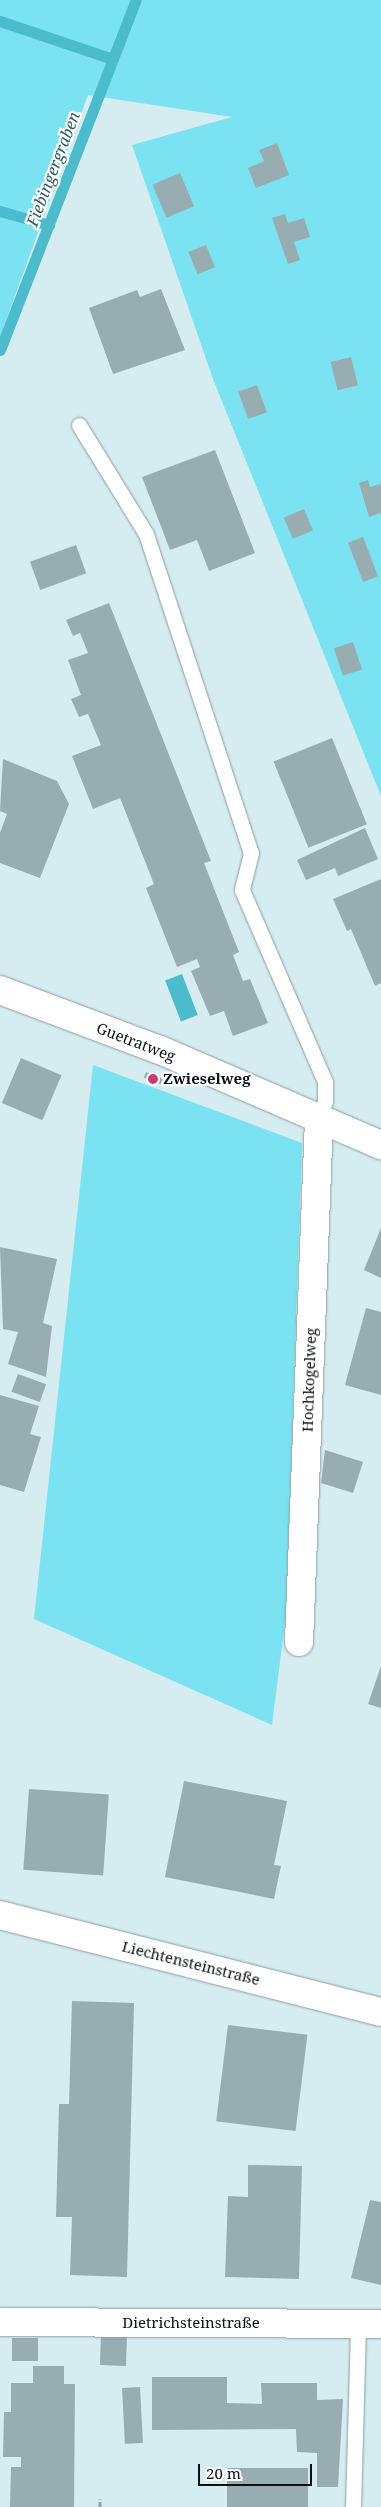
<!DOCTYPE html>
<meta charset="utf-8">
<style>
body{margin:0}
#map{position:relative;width:381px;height:2507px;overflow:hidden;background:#d5ecf0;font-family:"Noto Serif",serif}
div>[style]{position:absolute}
.green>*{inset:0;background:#7be2f2}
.water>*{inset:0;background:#4cbccd;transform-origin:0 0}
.stream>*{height:11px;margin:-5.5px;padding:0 5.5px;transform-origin:5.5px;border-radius:5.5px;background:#4cbccd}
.building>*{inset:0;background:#97adb1;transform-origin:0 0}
.path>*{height:3px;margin-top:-1.5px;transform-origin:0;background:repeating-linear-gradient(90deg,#90a2a5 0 5px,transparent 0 7.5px)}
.roads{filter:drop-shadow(0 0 1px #899fa2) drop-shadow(0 0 1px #899fa2)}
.service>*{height:15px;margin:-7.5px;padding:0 7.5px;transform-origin:7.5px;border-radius:7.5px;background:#fff}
.minor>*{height:28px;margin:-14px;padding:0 14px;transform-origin:14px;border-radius:14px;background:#fff}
.dots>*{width:14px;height:14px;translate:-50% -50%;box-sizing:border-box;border:2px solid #fff;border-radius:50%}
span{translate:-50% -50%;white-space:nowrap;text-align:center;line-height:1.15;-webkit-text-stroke:4.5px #fff;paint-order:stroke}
.street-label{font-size:15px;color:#091112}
.poi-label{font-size:15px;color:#091112;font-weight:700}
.left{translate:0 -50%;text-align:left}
.water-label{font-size:16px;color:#2d5c64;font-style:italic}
.scale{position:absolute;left:198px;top:2464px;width:114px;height:22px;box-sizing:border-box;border:2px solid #091112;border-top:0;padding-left:6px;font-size:15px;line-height:18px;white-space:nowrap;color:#091112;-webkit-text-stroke:4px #fff;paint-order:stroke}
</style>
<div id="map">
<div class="green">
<i style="clip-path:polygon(0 0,381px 0,381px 796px,213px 379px,132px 145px,232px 117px,88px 95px,0 337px)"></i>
<i style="clip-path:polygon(93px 1065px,302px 1143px,286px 1614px,272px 1725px,34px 1619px)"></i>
</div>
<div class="water">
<i style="left:182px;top:974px;width:44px;height:18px;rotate:69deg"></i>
</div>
<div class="stream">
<i style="left:0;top:21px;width:119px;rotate:18.6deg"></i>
<i style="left:0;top:211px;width:51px;rotate:15.9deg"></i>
<i style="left:0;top:350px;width:375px;rotate:-68.8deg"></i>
</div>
<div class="building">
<i style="clip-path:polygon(277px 143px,289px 175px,256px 188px,248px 168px,264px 161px,259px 150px)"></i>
<i style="left:180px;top:173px;width:36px;height:30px;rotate:67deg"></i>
<i style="clip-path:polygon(285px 214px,288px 223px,304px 218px,310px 237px,294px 242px,300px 260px,288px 264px,272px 218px)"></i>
<i style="left:206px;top:245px;width:24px;height:19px;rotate:68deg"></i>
<i style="clip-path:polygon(161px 289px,185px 350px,113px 374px,89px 308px,137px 290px,140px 297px)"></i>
<i style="left:351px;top:357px;width:29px;height:21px;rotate:76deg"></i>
<i style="left:257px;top:385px;width:29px;height:20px;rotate:70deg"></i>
<i style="clip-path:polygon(215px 450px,255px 553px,209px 571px,197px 540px,170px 550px,142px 477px)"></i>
<i style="clip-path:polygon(368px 480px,370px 487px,381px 484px,381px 513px,369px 517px,359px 483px)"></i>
<i style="left:304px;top:509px;width:23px;height:22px;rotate:67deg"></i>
<i style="left:363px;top:537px;width:42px;height:16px;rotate:69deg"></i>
<i style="left:76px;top:545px;width:30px;height:49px;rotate:70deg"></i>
<i style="clip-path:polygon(109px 603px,211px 861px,204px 863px,239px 952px,233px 955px,243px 981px,250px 979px,268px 1023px,233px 1036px,224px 1011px,210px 1016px,191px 971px,200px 967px,197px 959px,177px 967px,146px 888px,154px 884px,120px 798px,93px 809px,72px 756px,101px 745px,88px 714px,79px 717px,71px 699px,81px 695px,68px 660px,88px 653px,80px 633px,73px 636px,66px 620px)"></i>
<i style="left:353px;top:642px;width:29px;height:20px;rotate:72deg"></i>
<i style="left:332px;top:738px;width:93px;height:63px;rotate:68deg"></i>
<i style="clip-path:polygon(3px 759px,57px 781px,69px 804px,40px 878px,0 863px,0 833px,7px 814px,0 811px)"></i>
<i style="clip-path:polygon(365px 828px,378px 859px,338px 876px,335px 868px,306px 880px,297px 860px)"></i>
<i style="clip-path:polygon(381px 879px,381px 983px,375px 986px,351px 929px,347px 931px,333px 899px)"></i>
<i style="left:21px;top:1058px;width:44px;height:49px;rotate:23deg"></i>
<i style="left:146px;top:1072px;width:18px;height:6px;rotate:22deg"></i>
<i style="clip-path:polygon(381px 1228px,381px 1278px,364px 1270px)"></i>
<i style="clip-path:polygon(0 1247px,57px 1259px,43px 1323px,52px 1326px,46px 1377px,8px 1364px,18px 1332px,3px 1329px)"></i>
<i style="clip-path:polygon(366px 1308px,381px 1312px,381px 1395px,345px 1385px)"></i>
<i style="left:18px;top:1374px;width:30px;height:19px;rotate:20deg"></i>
<i style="clip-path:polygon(0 1395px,39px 1406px,30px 1434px,41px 1437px,24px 1492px,0 1485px)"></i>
<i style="clip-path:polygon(325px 1450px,363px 1462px,353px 1493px,321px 1483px)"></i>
<i style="clip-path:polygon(381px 1666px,381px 1708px,368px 1704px)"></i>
<i style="clip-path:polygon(184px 1781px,287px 1801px,274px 1865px,281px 1866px,274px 1899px,165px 1877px)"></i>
<i style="left:29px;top:1789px;width:80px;height:81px;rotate:4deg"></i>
<i style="clip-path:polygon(72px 2001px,134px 2003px,127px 2277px,70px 2275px,72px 2217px,56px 2217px,59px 2104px,69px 2104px)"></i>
<i style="left:228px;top:2025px;width:80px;height:97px;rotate:7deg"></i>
<i style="clip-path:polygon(248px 2165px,302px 2166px,299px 2279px,225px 2277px,228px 2196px,248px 2197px)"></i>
<i style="clip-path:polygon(370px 2200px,381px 2202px,381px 2285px,351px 2278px)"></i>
<i style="left:101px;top:2335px;width:26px;height:30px;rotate:2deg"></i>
<i style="left:12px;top:2338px;width:26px;height:23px"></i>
<i style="clip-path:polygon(33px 2366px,64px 2366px,64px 2384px,75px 2384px,74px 2507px,10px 2507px,11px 2467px,21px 2467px,21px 2457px,3px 2457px,4px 2412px,11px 2412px,11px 2383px,33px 2383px)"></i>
<i style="clip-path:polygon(152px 2377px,227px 2377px,227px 2403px,262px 2404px,261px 2383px,317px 2383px,317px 2400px,343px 2399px,338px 2487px,317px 2487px,317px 2453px,297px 2452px,296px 2429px,152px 2430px)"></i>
<i style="left:140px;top:2387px;width:56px;height:18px;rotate:87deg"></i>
<i style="left:227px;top:2468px;width:81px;height:39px"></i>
</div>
<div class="path">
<i style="left:100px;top:2507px;width:8px;rotate:-90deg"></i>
</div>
<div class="roads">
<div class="service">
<i style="left:79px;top:425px;width:128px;rotate:58.4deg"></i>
<i style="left:146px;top:534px;width:336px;rotate:71.8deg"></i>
<i style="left:251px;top:853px;width:38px;rotate:104deg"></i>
<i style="left:242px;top:890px;width:209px;rotate:66.6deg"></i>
<i style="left:325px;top:1082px;width:19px;rotate:90deg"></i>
<i style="left:325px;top:1101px;width:18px;rotate:109deg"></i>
<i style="left:353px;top:2507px;width:182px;rotate:-88.4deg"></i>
</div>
<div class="minor">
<i style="left:0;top:990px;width:171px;rotate:20.6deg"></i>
<i style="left:160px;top:1050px;width:241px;rotate:23.3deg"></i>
<i style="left:299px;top:1642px;width:524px;rotate:-87.81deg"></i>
<i style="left:0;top:1915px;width:393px;rotate:14.3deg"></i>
<i style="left:0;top:2322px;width:381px;rotate:0.3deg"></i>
</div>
</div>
<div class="dots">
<i style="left:153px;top:1079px;background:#c63d77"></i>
</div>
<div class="street-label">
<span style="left:136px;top:1042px;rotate:21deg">Guetratweg</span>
<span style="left:309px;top:1380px;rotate:-88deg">Hochkogelweg</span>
<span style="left:191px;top:1963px;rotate:14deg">Liechtensteinstraße</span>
<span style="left:191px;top:2323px">Dietrichsteinstraße</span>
</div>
<div class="poi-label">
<span class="left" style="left:163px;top:1079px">Zwieselweg</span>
</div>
<div class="water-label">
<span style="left:53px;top:169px;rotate:-69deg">Fiebingergraben</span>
</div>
<div class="scale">20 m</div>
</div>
